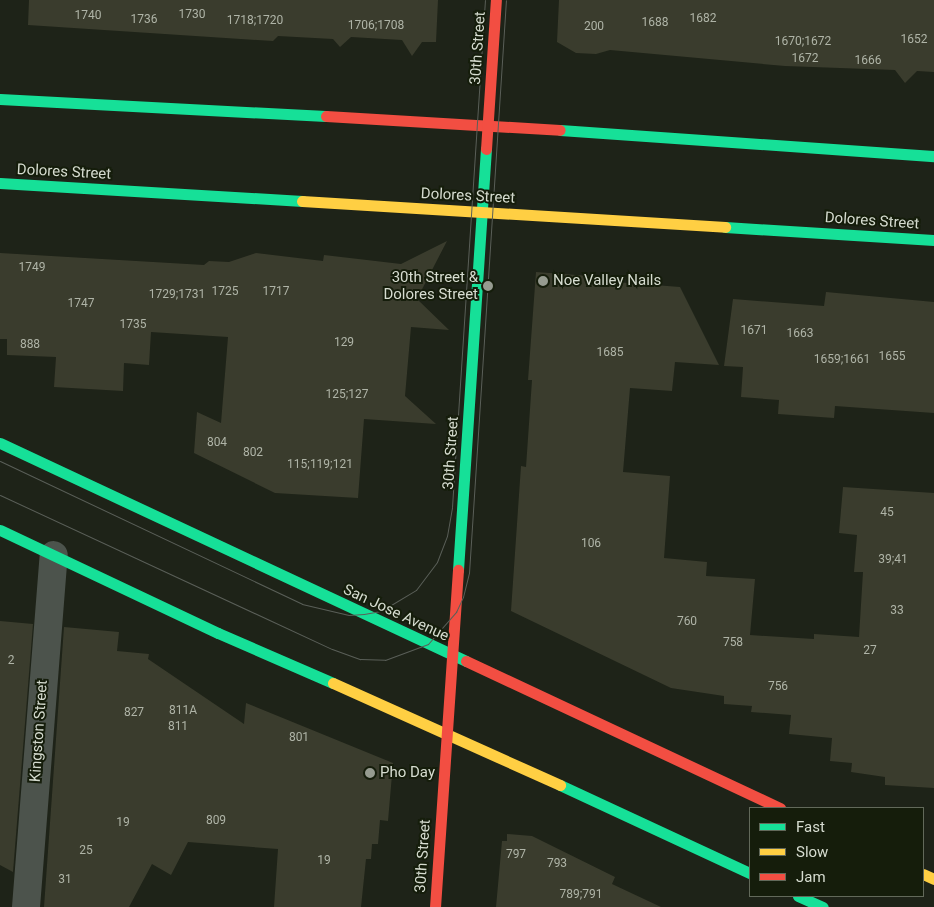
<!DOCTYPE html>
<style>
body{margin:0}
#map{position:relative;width:934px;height:907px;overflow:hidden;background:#1e2318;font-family:Roboto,sans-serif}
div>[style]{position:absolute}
.building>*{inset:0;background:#3a3c2d}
.street>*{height:28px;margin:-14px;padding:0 14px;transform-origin:14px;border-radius:14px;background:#4c534c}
.fast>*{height:11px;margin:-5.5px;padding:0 5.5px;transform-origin:5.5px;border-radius:5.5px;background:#16e098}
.slow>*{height:11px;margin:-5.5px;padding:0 5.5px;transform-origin:5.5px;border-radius:5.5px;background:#ffcf43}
.jam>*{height:11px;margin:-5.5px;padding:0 5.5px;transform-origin:5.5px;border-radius:5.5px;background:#f24e42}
.tram>*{height:1px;margin:-0.5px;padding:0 0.5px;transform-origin:0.5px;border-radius:0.5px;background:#5a5f58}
.dots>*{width:14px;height:14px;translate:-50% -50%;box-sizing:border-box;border:2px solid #151d0b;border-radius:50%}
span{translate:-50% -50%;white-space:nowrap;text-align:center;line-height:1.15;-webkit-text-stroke:4px #151d0b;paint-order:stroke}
.number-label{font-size:12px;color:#afb4a7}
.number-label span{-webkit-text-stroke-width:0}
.street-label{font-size:15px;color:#d6dcd0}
.poi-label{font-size:15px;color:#d6dcd0}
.right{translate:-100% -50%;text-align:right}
.left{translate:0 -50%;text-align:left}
.legend{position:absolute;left:749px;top:807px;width:175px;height:90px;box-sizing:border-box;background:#151d0b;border:1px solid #62695a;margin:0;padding:6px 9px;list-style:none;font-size:15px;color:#d6dcd0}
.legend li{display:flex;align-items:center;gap:10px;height:25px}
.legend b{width:25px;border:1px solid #62695a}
</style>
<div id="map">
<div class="building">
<i style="clip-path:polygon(29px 0,438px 0,436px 42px,422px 42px,412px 56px,402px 40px,351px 37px,340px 47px,333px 39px,278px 36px,273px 41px,257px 40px,28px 25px)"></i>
<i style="clip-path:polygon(559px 0,934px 0,934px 72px,917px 71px,905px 83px,895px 70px,785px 66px,610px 50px,596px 54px,576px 53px,557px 42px)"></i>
<i style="clip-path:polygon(447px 241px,417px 299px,449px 330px,411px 327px,405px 396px,436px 424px,364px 419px,358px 498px,275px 493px,194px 453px,197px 412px,221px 423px,228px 337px,151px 332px,149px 365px,124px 363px,123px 391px,54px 387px,56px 357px,7px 355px,7px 339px,0 339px,0 253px,204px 265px,209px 261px,229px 262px,256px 253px,323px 261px,324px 255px,401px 264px)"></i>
<i style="clip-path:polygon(536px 272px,590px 276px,590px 280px,680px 287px,719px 365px,675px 362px,672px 391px,630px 388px,623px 472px,670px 476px,664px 558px,707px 562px,706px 576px,755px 579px,750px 635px,814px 639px,814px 634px,859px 637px,863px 572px,854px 572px,857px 535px,839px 533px,843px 487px,934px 493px,934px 788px,885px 785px,885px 777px,851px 772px,852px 763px,830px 761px,832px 738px,789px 734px,791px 715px,751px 712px,752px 706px,724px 704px,724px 696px,671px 688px,511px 611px,521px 466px,526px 467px,532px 380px,528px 380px)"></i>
<i style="clip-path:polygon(826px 292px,934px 302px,934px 413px,835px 406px,834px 418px,778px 414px,779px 400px,741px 397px,743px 367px,724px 366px,733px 299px,824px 306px)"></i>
<i style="clip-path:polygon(0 621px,33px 624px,13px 872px,0 865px)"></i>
<i style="clip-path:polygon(64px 627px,119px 632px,117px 651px,149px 654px,148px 659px,244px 724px,246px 703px,393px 763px,388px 821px,380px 820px,378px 844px,372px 844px,371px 859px,366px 859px,361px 907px,274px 907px,278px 849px,188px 842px,171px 875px,152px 864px,129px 907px,44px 907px)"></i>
<i style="clip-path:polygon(507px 834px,532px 836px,615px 877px,612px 884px,661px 907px,496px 907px,502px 841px,507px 841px)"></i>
</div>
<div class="street">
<i style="left:26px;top:907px;width:353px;rotate:-85.5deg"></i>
</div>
<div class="fast">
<i style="left:0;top:99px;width:326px;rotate:3deg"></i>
<i style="left:560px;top:130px;width:375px;rotate:4deg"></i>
<i style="left:0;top:183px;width:303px;rotate:3.4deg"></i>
<i style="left:725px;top:227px;width:209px;rotate:3.6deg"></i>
<i style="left:0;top:443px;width:514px;rotate:25.07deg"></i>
<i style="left:0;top:530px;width:241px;rotate:25.3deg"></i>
<i style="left:218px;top:633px;width:125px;rotate:23.5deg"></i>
<i style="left:458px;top:570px;width:422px;rotate:-86.2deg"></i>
<i style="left:560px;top:785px;width:209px;rotate:24.9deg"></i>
<i style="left:798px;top:896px;width:27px;rotate:24deg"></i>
</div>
<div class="slow">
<i style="left:302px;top:201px;width:424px;rotate:3.5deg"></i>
<i style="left:333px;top:683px;width:249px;rotate:24.2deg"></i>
<i style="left:923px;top:874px;width:12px;rotate:24deg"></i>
</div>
<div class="jam">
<i style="left:326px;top:116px;width:234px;rotate:3.4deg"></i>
<i style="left:486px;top:149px;width:149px;rotate:-86.2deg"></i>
<i style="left:466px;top:661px;width:347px;rotate:25.1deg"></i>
<i style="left:435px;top:907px;width:338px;rotate:-86.1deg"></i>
</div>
<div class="tram">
<i style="left:0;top:461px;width:334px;rotate:25.3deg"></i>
<i style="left:302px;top:604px;width:48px;rotate:13.2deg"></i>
<i style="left:349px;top:615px;width:15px;rotate:-4deg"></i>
<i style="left:364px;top:614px;width:17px;rotate:-10deg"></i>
<i style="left:381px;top:611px;width:41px;rotate:-31deg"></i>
<i style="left:416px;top:590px;width:35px;rotate:-53deg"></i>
<i style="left:437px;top:562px;width:28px;rotate:-69deg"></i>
<i style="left:447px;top:536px;width:29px;rotate:-80deg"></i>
<i style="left:452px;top:507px;width:508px;rotate:-86.28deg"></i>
<i style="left:0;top:495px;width:366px;rotate:24.9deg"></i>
<i style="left:332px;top:649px;width:30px;rotate:20deg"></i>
<i style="left:360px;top:659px;width:25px;rotate:2deg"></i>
<i style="left:385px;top:660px;width:46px;rotate:-20.4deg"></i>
<i style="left:428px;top:644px;width:43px;rotate:-48.8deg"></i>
<i style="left:456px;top:612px;width:17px;rotate:-65deg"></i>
<i style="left:463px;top:597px;width:25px;rotate:-76deg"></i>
<i style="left:469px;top:573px;width:574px;rotate:-86.31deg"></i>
</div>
<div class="dots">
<i style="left:543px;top:281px;background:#969b90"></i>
<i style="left:488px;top:286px;background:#969b90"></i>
<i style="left:370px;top:773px;background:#969b90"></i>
</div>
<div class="number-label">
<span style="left:192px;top:15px">1730</span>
<span style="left:88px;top:16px">1740</span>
<span style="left:703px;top:19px">1682</span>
<span style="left:144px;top:20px">1736</span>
<span style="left:255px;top:21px">1718;1720</span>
<span style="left:655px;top:23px">1688</span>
<span style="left:376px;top:26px">1706;1708</span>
<span style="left:594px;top:27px">200</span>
<span style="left:914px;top:40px">1652</span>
<span style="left:803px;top:42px">1670;1672</span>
<span style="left:805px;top:59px">1672</span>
<span style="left:868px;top:61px">1666</span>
<span style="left:32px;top:268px">1749</span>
<span style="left:225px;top:292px">1725</span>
<span style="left:276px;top:292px">1717</span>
<span style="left:177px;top:295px">1729;1731</span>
<span style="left:81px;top:304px">1747</span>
<span style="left:133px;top:325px">1735</span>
<span style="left:754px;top:331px">1671</span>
<span style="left:800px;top:334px">1663</span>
<span style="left:344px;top:343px">129</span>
<span style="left:30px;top:345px">888</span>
<span style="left:610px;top:353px">1685</span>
<span style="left:892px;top:357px">1655</span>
<span style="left:842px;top:360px">1659;1661</span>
<span style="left:347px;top:395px">125;127</span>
<span style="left:217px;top:443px">804</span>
<span style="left:253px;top:453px">802</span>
<span style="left:320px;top:465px">115;119;121</span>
<span style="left:887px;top:513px">45</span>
<span style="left:591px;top:544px">106</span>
<span style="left:893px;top:560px">39;41</span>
<span style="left:897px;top:611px">33</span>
<span style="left:687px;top:622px">760</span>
<span style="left:733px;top:643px">758</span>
<span style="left:870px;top:651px">27</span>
<span style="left:11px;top:661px">2</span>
<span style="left:778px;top:687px">756</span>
<span style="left:183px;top:711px">811A</span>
<span style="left:134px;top:713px">827</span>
<span style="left:178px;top:727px">811</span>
<span style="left:299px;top:738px">801</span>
<span style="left:216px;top:821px">809</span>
<span style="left:123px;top:823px">19</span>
<span style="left:86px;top:851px">25</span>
<span style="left:516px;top:855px">797</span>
<span style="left:324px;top:861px">19</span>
<span style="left:557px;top:864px">793</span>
<span style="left:65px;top:880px">31</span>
<span style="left:581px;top:895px">789;791</span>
</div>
<div class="street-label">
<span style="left:478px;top:48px;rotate:-86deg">30th Street</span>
<span style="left:64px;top:172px;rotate:3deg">Dolores Street</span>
<span style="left:468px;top:196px;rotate:3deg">Dolores Street</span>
<span style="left:872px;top:221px;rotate:4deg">Dolores Street</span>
<span style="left:451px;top:453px;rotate:-86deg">30th Street</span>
<span style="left:396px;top:613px;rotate:25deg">San Jose Avenue</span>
<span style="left:39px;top:731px;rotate:-86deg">Kingston Street</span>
<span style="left:423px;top:856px;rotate:-86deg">30th Street</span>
</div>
<div class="poi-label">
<span class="right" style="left:478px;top:286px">30th Street &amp;<br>Dolores Street</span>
<span class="left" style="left:553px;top:281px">Noe Valley Nails</span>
<span class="left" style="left:380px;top:773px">Pho Day</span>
</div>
<ul class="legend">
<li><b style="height:6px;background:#16e098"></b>Fast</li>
<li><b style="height:6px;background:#ffcf43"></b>Slow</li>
<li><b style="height:6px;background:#f24e42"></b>Jam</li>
</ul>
</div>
